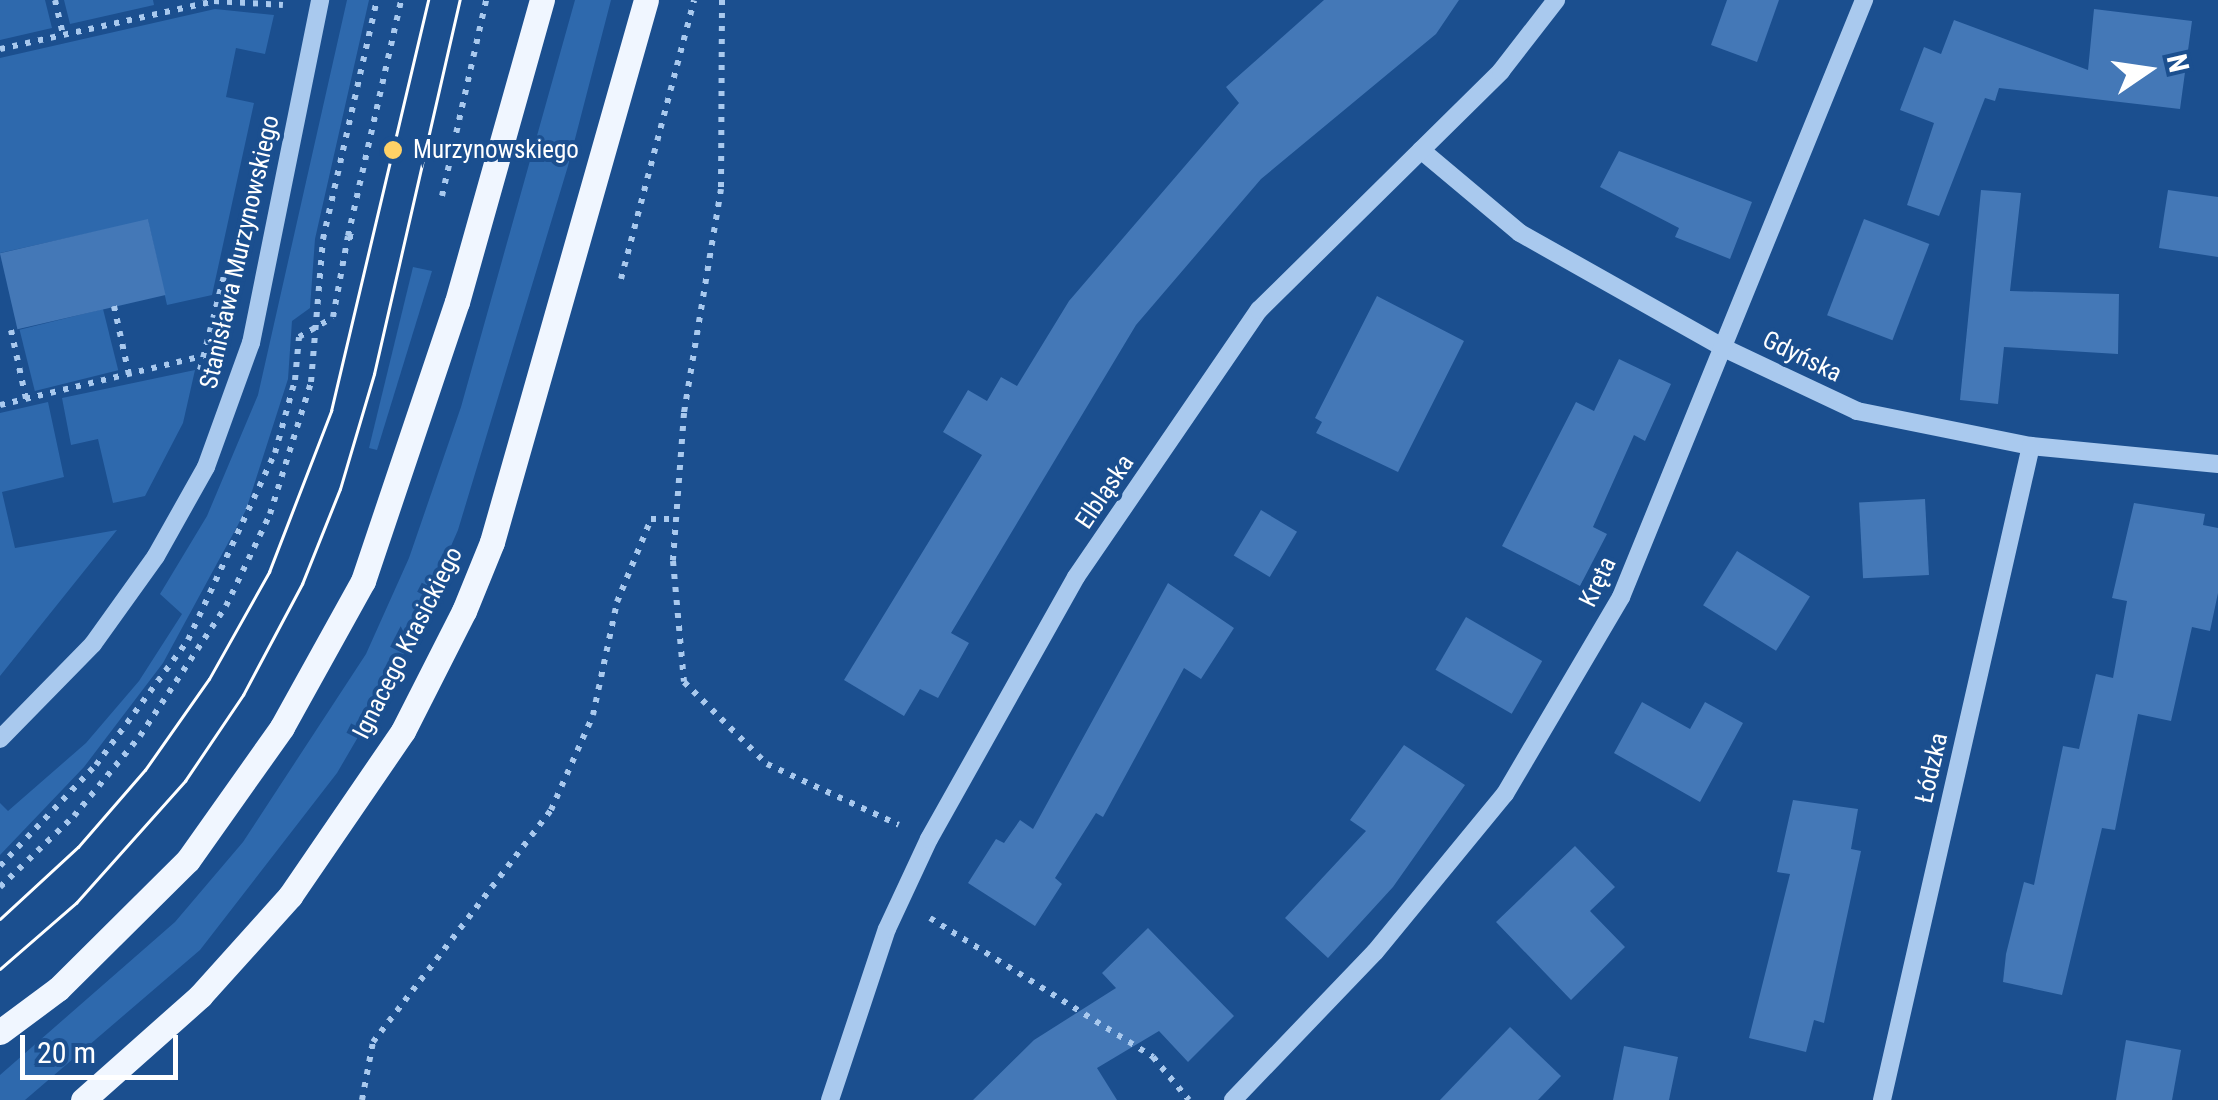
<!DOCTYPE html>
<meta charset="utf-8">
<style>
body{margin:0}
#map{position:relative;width:2218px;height:1100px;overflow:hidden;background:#1b4f8f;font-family:"Roboto Condensed",sans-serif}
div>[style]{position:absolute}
.green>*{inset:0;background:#2e69ad;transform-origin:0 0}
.building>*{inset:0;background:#4478b7;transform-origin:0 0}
.path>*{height:6px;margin-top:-3px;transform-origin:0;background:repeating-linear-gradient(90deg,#a9c9ee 0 5px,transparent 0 13px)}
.minor>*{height:18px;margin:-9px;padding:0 9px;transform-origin:9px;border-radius:9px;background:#a9c9ee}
.major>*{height:25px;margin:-12.5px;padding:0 12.5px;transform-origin:12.5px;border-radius:12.5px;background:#f0f6ff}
.tram>*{height:2.5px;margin:-1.25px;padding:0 1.25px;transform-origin:1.25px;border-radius:1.25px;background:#fff}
.dots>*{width:28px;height:28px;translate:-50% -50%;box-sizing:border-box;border:5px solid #1b4f8f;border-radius:50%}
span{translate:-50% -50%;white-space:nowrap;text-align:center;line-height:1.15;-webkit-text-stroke:8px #1b4f8f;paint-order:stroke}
.poi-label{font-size:25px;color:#fff}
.left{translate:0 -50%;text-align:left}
.street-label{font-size:25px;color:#fff}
.north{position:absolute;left:2098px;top:20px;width:100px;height:100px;-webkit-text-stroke:8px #1b4f8f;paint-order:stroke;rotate:77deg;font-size:28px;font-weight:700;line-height:40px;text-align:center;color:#fff}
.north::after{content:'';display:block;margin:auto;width:35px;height:45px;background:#fff;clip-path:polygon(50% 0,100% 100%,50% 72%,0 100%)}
.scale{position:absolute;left:20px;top:1035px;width:158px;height:45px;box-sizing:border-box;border:5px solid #fff;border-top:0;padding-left:12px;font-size:30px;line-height:35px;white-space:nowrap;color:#fff;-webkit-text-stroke:8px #1b4f8f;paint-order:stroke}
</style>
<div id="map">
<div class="green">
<i style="clip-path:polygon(0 0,45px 0,52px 28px,0 40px)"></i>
<i style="clip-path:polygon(64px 0,153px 0,154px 5px,70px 24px)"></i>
<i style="clip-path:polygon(347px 0,369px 0,315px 239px,310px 308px,292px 321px,288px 379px,246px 510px,163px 663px,84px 767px,0 855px,0 803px,8px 811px,86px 743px,139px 681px,182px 614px,160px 594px,207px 516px,258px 395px)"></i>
<i style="clip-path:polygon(575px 0,611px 0,568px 166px,458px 530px,396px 672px,337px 773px,200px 950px,25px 1100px,0 1100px,0 1075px,175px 922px,243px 842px,366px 654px,409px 558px,461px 407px)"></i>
<i style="clip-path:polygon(215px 9px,274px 15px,265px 54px,236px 48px,226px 97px,254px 103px,212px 295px,167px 305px,148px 220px,0 253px,0 58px)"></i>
<i style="clip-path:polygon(413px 267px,432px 271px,377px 450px,369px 448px)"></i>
<i style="left:103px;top:309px;width:63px;height:86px;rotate:76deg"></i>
<i style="clip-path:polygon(195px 370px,183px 423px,145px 496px,113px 503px,98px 439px,71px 445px,62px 398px)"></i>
<i style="clip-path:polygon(48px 402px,64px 477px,2px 492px,15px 548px,117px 530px,0 676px,0 413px)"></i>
</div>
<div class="building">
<i style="clip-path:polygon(1324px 0,1459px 0,1436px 34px,1261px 179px,1136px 325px,951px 633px,969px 643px,938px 698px,920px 689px,904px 716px,844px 680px,982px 455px,943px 432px,968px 390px,987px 401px,1001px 377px,1017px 386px,1069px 301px,1239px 103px,1226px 87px)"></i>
<i style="clip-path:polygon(1727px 0,1779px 0,1757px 62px,1711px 45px)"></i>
<i style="clip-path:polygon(2094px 9px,2192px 21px,2180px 109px,1999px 88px,1995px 101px,1985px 98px,1939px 216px,1907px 205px,1934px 123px,1900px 110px,1924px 47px,1941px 54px,1954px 20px,2088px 70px)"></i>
<i style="clip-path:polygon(1619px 151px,1752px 202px,1730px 259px,1675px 237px,1679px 228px,1600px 187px)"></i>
<i style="clip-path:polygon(1981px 190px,2021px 193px,2010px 291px,2119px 294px,2118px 354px,2004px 347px,1998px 404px,1960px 400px)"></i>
<i style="clip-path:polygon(2168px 190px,2218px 197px,2218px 257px,2159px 248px)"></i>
<i style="left:148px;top:219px;width:78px;height:152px;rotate:77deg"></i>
<i style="left:1864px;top:219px;width:70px;height:103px;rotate:21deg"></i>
<i style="clip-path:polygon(1377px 296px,1464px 341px,1398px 472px,1316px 433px,1322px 422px,1315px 418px)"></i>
<i style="clip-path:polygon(1619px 359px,1671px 384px,1645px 441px,1634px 435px,1593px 527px,1607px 534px,1580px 586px,1502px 546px,1576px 402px,1594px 411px)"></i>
<i style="left:1925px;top:499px;width:76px;height:66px;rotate:87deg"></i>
<i style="clip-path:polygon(2134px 503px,2205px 514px,2203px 525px,2218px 528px,2218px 593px,2210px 631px,2192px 627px,2171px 721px,2138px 714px,2115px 830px,2102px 828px,2062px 995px,2003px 982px,2006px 954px,2024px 882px,2034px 885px,2063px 746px,2079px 749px,2096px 674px,2113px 678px,2127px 601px,2112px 598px)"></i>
<i style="left:1261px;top:510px;width:42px;height:53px;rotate:31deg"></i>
<i style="left:1737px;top:551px;width:86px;height:64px;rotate:32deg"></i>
<i style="clip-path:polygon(1168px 583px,1234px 628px,1201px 679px,1184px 668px,1103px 817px,1096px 813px,1055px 878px,1062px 884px,1035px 926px,968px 883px,996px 839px,1004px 843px,1020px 820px,1033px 829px)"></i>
<i style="left:1466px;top:617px;width:88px;height:61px;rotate:30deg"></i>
<i style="clip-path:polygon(1642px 702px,1690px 729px,1705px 702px,1743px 723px,1700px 802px,1614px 753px)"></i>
<i style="clip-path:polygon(1404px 745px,1465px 785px,1393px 887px,1328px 958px,1285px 918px,1366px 831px,1350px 820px)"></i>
<i style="clip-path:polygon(1793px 800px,1858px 809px,1851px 849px,1861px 851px,1824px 1023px,1814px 1020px,1806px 1052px,1749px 1038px,1790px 874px,1777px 872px)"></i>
<i style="clip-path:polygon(1575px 846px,1615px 887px,1590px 911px,1625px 947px,1571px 1000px,1496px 922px)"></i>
<i style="clip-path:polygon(1148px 928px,1234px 1016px,1188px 1062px,1159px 1031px,1097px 1068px,1117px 1100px,973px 1100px,1034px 1040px,1116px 988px,1102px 973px)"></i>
<i style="clip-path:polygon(1510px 1027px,1561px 1076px,1538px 1100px,1440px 1100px)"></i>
<i style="clip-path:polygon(2126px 1040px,2181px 1050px,2172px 1100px,2116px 1100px)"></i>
<i style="clip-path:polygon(1624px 1046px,1678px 1057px,1669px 1100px,1613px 1100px)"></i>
</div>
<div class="path">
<i style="left:55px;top:0;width:35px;rotate:77deg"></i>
<i style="left:722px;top:0;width:189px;rotate:90.3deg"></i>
<i style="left:721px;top:189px;width:227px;rotate:99.4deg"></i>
<i style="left:684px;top:413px;width:148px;rotate:94.3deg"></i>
<i style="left:673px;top:561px;width:121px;rotate:84.8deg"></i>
<i style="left:684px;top:682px;width:117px;rotate:44.7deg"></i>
<i style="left:767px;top:764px;width:145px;rotate:24.8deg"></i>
<i style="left:0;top:49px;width:219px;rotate:-12.6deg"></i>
<i style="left:214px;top:1px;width:69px;rotate:3.3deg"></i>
<i style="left:442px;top:196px;width:201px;rotate:-77.3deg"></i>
<i style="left:348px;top:236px;width:242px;rotate:-77.3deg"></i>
<i style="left:621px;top:279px;width:288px;rotate:-75.3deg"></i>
<i style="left:114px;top:306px;width:71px;rotate:77.7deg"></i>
<i style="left:11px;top:330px;width:71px;rotate:77.7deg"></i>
<i style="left:200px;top:370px;width:97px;rotate:-75.7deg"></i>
<i style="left:0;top:405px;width:209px;rotate:-13.6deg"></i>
<i style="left:0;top:866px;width:139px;rotate:-46.5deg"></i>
<i style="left:96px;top:765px;width:155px;rotate:-53.6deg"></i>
<i style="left:188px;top:640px;width:206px;rotate:-65.1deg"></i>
<i style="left:275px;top:453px;width:76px;rotate:-74.7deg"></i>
<i style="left:295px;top:380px;width:43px;rotate:-84.7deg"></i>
<i style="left:299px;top:337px;width:39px;rotate:-30deg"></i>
<i style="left:333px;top:317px;width:82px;rotate:-79.5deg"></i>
<i style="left:348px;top:236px;width:11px;rotate:15deg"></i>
<i style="left:0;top:887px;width:103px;rotate:-43.8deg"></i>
<i style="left:74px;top:816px;width:104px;rotate:-50.5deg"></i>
<i style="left:140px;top:736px;width:156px;rotate:-56.5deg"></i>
<i style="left:226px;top:606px;width:102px;rotate:-64.4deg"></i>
<i style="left:270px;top:514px;width:138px;rotate:-72.7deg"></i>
<i style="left:311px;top:382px;width:144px;rotate:-85.2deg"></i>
<i style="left:323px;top:239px;width:245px;rotate:-77.3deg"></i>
<i style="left:930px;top:918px;width:263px;rotate:31.9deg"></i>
<i style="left:1153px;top:1057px;width:56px;rotate:50.1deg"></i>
<i style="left:362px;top:1100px;width:59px;rotate:-79.3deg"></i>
<i style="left:373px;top:1042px;width:292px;rotate:-52.5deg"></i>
<i style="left:551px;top:810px;width:104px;rotate:-66.1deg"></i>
<i style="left:593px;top:715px;width:116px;rotate:-78deg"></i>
<i style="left:617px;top:602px;width:90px;rotate:-67.7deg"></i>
<i style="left:651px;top:519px;width:25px"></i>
</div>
<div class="minor">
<i style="left:1421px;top:150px;width:129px;rotate:40deg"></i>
<i style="left:1520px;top:233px;width:236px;rotate:29.4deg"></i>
<i style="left:1726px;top:349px;width:145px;rotate:25.3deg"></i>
<i style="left:1857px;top:411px;width:177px;rotate:11.4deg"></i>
<i style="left:2031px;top:446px;width:188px;rotate:5.5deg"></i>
<i style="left:0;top:739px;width:133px;rotate:-45.6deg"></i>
<i style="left:93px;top:644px;width:108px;rotate:-54.4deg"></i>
<i style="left:156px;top:556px;width:102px;rotate:-60.7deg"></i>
<i style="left:206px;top:467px;width:132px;rotate:-70.1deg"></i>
<i style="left:251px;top:343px;width:350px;rotate:-78.6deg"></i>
<i style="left:830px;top:1100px;width:180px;rotate:-71.6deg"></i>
<i style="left:887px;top:929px;width:99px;rotate:-65deg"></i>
<i style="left:929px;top:839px;width:300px;rotate:-60.7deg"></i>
<i style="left:1076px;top:577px;width:324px;rotate:-55.6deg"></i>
<i style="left:1259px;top:310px;width:340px;rotate:-44.6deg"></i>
<i style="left:1501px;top:71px;width:90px;rotate:-52.2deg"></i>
<i style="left:1233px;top:1100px;width:205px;rotate:-46.2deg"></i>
<i style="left:1375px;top:952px;width:205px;rotate:-50.6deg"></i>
<i style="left:1505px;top:794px;width:229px;rotate:-59.5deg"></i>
<i style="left:1621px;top:597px;width:645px;rotate:-67.85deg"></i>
<i style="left:1882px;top:1100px;width:671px;rotate:-77.17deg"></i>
</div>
<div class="major">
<i style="left:0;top:1032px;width:72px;rotate:-36.6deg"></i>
<i style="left:58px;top:989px;width:183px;rotate:-44.8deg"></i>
<i style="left:188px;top:860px;width:163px;rotate:-54.7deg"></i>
<i style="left:282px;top:727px;width:167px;rotate:-61deg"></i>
<i style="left:363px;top:581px;width:294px;rotate:-71.4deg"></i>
<i style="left:457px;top:302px;width:314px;rotate:-74.3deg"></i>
<i style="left:83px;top:1100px;width:157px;rotate:-41.6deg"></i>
<i style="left:200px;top:996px;width:135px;rotate:-48deg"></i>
<i style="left:290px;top:896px;width:200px;rotate:-55.6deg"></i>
<i style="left:403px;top:731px;width:135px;rotate:-63.1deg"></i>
<i style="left:464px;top:611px;width:74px;rotate:-67.9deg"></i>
<i style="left:492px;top:542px;width:563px;rotate:-74.14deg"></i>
</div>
<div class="tram">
<i style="left:0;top:919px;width:106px;rotate:-42.7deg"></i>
<i style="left:78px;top:847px;width:102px;rotate:-49deg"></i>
<i style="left:145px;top:770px;width:111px;rotate:-54.9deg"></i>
<i style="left:209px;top:679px;width:123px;rotate:-60.7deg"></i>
<i style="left:269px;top:572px;width:173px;rotate:-68.9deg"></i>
<i style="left:331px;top:411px;width:422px;rotate:-76.7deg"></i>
<i style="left:0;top:969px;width:101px;rotate:-41deg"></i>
<i style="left:76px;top:903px;width:164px;rotate:-48.2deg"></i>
<i style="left:185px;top:781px;width:104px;rotate:-56deg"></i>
<i style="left:243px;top:695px;width:126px;rotate:-62deg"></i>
<i style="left:302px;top:584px;width:102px;rotate:-68.2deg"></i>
<i style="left:340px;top:489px;width:120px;rotate:-73.5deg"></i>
<i style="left:374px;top:374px;width:384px;rotate:-77.1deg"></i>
</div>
<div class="dots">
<i style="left:393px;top:150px;background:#ffd166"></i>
</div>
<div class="poi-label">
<span class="left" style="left:413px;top:150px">Murzynowskiego</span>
</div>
<div class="street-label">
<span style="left:240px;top:252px;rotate:-77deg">Stanisława Murzynowskiego</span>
<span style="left:1802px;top:357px;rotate:26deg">Gdyńska</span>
<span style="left:1105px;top:492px;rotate:-56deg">Elbląska</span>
<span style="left:1598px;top:582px;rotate:-64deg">Kręta</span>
<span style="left:408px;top:643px;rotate:-63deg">Ignacego Krasickiego</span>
<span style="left:1932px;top:768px;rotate:-77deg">Łódzka</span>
</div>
<div class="north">N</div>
<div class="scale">20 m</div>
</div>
